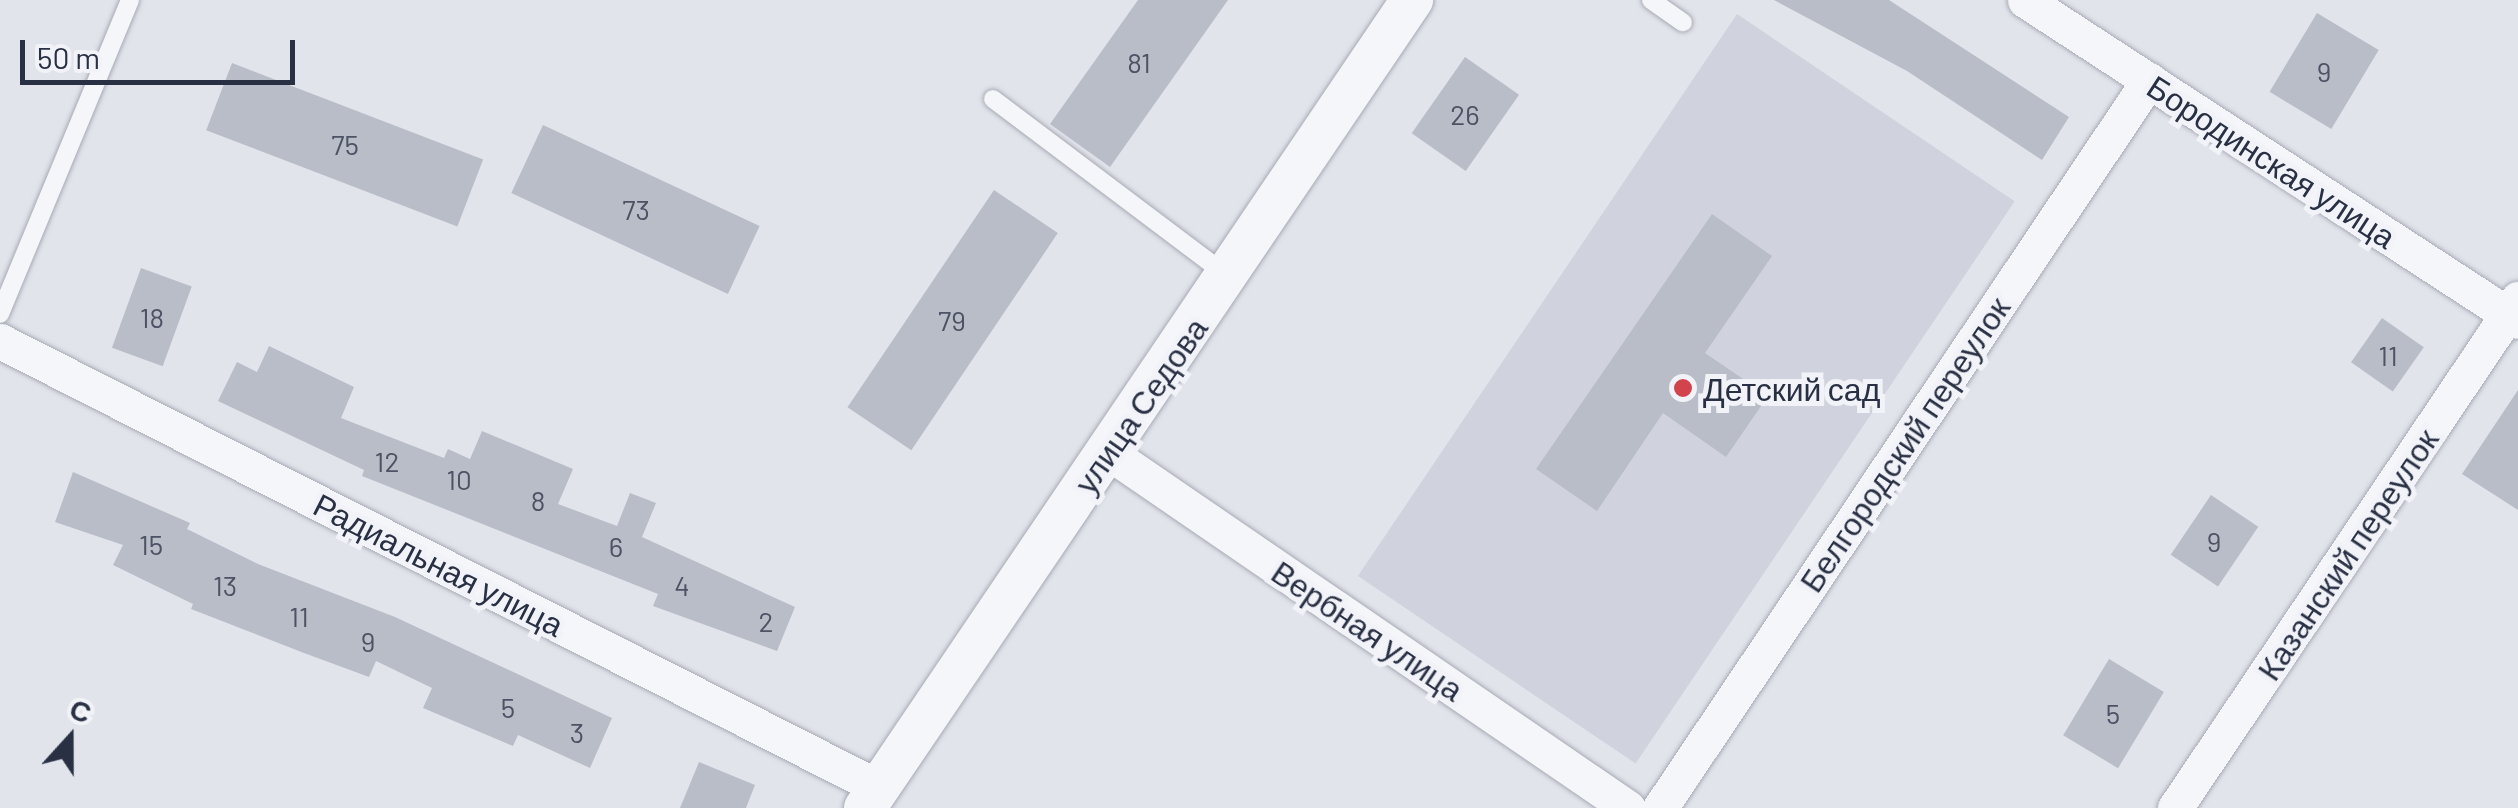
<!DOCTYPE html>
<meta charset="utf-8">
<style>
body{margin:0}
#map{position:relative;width:2518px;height:808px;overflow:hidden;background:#e2e4eb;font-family:Barlow,sans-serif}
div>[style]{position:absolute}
.built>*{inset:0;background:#d0d3dd;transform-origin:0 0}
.building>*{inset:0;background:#b9bdc8;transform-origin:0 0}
.roads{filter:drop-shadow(0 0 2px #a7aab5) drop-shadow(0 0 2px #a7aab5)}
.service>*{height:18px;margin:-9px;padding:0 9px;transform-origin:9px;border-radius:9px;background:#f5f6f9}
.minor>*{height:35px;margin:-17.5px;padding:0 17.5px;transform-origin:17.5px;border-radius:17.5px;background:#f5f6f9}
.tertiary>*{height:42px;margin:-21px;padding:0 21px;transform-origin:21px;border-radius:21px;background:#f5f6f9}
.dots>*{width:28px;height:28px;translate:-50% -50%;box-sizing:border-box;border:5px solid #f1f3f8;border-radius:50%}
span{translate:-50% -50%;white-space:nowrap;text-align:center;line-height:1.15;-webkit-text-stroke:10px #f1f3f8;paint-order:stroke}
.number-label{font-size:28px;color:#4d5364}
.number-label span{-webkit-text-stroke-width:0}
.street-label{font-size:32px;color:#293043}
.poi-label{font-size:32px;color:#293043}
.left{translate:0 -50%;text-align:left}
.north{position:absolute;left:20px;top:688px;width:100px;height:100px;-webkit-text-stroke:8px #f1f3f8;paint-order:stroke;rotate:21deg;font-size:28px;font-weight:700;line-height:40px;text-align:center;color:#293043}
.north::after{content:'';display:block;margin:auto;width:35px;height:45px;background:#293043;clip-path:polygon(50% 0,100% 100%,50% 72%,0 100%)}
.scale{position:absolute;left:20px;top:40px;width:275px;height:45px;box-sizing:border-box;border:5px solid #293043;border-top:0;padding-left:12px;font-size:30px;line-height:35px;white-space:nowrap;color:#293043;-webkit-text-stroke:8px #f1f3f8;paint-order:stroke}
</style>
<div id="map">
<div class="built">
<i style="left:1737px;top:14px;width:335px;height:678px;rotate:34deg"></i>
</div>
<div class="building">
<i style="clip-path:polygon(1138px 0,1228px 0,1110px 167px,1050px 124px)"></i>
<i style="clip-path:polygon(1774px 0,1889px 0,2069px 117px,2042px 160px,1907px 71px)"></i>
<i style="left:2317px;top:13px;width:72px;height:92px;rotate:31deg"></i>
<i style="left:1465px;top:57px;width:66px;height:93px;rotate:35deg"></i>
<i style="left:232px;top:63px;width:269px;height:72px;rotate:21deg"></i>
<i style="left:543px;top:125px;width:239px;height:75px;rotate:25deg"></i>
<i style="left:994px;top:190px;width:77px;height:262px;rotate:34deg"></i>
<i style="clip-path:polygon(1712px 214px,1772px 256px,1705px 353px,1768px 396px,1726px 457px,1663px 413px,1597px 511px,1536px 469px)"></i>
<i style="left:141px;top:268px;width:54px;height:85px;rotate:20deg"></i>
<i style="left:2382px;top:318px;width:51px;height:54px;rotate:35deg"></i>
<i style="clip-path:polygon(269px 346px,354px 387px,341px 418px,444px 458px,448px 449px,470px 459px,482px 431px,573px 469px,558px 504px,617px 526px,630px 493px,656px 503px,642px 537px,795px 607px,777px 651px,653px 606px,658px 594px,362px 476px,364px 470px,218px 401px,237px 362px,257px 372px)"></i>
<i style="clip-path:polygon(2518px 390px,2518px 510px,2462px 474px)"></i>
<i style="clip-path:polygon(73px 472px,190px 523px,187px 529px,258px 564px,395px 617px,612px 718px,590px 768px,518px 735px,513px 746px,423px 708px,432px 688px,376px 661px,369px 677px,304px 653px,191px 609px,193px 604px,113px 565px,123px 545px,55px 522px)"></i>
<i style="left:2211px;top:495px;width:57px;height:72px;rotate:34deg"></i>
<i style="left:2109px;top:659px;width:64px;height:89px;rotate:31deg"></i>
<i style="clip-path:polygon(699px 762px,755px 785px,746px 808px,680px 808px)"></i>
</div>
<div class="roads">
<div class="service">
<i style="left:1651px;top:0;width:39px;rotate:35deg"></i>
<i style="left:993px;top:99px;width:294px;rotate:37deg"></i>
<i style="left:0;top:314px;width:340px;rotate:-67.5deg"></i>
</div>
<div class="minor">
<i style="left:2025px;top:0;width:588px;rotate:33.07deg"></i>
<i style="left:0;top:341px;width:985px;rotate:26.93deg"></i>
<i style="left:1108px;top:452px;width:630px;rotate:34.4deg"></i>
<i style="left:1660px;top:808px;width:877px;rotate:-56.11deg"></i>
<i style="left:2175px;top:808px;width:614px;rotate:-56.03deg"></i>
</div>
<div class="tertiary">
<i style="left:865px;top:808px;width:976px;rotate:-55.9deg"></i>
</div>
</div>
<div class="dots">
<i style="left:1683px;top:388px;background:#d2444d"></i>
</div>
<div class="number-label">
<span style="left:1139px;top:62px">81</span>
<span style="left:2324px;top:71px">9</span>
<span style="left:1465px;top:114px">26</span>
<span style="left:345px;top:144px">75</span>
<span style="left:636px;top:209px">73</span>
<span style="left:152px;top:317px">18</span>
<span style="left:952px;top:320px">79</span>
<span style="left:2388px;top:355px">11</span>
<span style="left:387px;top:461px">12</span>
<span style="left:459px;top:479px">10</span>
<span style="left:538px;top:500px">8</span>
<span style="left:2214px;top:541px">9</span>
<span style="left:151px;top:544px">15</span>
<span style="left:616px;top:546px">6</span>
<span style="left:225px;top:585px">13</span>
<span style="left:682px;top:585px">4</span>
<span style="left:299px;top:616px">11</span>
<span style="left:766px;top:621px">2</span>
<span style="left:368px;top:641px">9</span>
<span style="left:508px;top:707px">5</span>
<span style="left:2113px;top:713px">5</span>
<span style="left:577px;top:732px">3</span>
</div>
<div class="street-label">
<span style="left:2272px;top:161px;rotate:33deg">Бородинская улица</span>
<span style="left:1140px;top:405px;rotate:-55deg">улица Седова</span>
<span style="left:1904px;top:444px;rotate:-56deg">Белгородский переулок</span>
<span style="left:2347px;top:554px;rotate:-56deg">Казанский переулок</span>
<span style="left:439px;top:564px;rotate:27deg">Радиальная улица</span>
<span style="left:1368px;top:630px;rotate:34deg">Вербная улица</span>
</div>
<div class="poi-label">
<span class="left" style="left:1703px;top:388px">Детский сад</span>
</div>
<div class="north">С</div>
<div class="scale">50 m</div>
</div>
